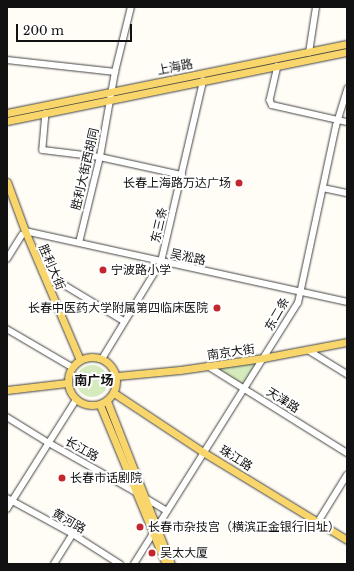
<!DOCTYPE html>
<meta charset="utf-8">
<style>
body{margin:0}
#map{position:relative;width:354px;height:571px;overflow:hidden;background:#fffdf5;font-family:"Libre Baskerville","Noto Sans SC",serif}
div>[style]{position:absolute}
.green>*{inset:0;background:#d5ebbd}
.round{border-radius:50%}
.roads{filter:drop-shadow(0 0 1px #444) drop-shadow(0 0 1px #444)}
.minor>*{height:5.5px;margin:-2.75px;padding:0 2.75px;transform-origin:2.75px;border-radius:2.75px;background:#fff}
.major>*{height:7px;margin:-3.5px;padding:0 3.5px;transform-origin:3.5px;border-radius:3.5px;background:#f9d66b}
.major>.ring{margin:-3.5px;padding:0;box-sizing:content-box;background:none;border:7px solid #f9d66b;border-radius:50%}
.dots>*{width:11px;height:11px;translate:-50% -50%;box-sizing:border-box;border:2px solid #fff;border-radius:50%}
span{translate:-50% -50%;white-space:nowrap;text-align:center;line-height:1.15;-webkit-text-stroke:4px #fff;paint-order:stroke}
.street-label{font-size:12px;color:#111}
.poi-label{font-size:12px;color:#111}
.right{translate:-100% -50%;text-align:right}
.left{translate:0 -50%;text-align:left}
.neighbourhood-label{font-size:13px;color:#111;font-weight:700}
.frame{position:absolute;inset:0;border:8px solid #111;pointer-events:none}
.scale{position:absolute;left:16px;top:24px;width:116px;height:18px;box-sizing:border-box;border:2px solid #111;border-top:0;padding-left:5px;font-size:12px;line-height:14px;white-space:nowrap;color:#111;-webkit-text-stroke:3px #fff;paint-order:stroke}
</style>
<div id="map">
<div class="green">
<i style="clip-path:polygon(258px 362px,243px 385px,217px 368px)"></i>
<i class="round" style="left:76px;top:365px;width:32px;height:32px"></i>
</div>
<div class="roads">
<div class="minor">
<i style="left:309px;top:53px;width:47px;rotate:-81.3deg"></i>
<i style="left:7px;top:60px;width:109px;rotate:6.3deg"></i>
<i style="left:278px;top:66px;width:35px;rotate:103deg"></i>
<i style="left:270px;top:100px;width:5px;rotate:68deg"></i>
<i style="left:272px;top:105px;width:77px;rotate:12.8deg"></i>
<i style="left:46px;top:113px;width:37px;rotate:95deg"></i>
<i style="left:43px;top:150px;width:57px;rotate:7deg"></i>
<i style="left:100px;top:157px;width:84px;rotate:12.4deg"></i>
<i style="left:323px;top:188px;width:25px;rotate:12deg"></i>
<i style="left:25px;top:231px;width:330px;rotate:12.4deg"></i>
<i style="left:79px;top:243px;width:89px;rotate:-76.3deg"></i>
<i style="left:100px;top:157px;width:86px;rotate:-80deg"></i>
<i style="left:115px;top:72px;width:67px;rotate:-76.2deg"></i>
<i style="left:7px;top:259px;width:28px;rotate:-58deg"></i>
<i style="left:43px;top:272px;width:95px;rotate:31.2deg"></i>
<i style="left:7px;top:329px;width:75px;rotate:30.3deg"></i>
<i style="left:308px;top:350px;width:46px;rotate:31.6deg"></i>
<i style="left:102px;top:359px;width:114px;rotate:-58.7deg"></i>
<i style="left:161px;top:262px;width:186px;rotate:-76.9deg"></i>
<i style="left:208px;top:366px;width:164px;rotate:32deg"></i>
<i style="left:7px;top:417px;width:49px;rotate:31.8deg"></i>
<i style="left:49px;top:443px;width:100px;rotate:29.4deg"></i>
<i style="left:144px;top:497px;width:27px;rotate:31deg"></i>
<i style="left:7px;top:498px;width:75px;rotate:28.6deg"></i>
<i style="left:73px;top:534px;width:56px;rotate:32.6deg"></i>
<i style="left:7px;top:509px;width:129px;rotate:-57.7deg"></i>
<i style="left:318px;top:522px;width:55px;rotate:-58.3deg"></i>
<i style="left:54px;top:564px;width:36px;rotate:-58deg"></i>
<i style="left:134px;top:564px;width:308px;rotate:-57.9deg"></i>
<i style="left:298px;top:303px;width:181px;rotate:-77.9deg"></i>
<i style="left:336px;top:126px;width:39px;rotate:-73deg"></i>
</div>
<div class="major">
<i style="left:7px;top:113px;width:347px;rotate:-11.5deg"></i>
<i style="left:7px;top:121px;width:347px;rotate:-11.5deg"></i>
<i style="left:7px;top:182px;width:52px;rotate:69.8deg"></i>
<i style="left:25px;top:231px;width:140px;rotate:66.9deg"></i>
<i class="ring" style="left:68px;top:357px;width:41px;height:41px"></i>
<i style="left:117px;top:376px;width:63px;rotate:-5.4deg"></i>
<i style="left:180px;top:370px;width:84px;rotate:-8.2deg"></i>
<i style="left:263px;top:358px;width:86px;rotate:-10.8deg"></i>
<i style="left:7px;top:390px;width:60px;rotate:-6.7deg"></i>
<i style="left:114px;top:393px;width:107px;rotate:33.5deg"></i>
<i style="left:203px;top:452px;width:169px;rotate:31.4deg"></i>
<i style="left:107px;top:401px;width:175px;rotate:68.6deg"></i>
<i style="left:100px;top:405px;width:172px;rotate:67.5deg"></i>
</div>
</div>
<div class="dots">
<i style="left:239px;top:183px;background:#c4262e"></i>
<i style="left:103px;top:270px;background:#c4262e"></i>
<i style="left:217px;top:308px;background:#c4262e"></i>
<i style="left:62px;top:478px;background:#c4262e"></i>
<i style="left:140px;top:527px;background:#c4262e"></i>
<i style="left:152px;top:553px;background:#c4262e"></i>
</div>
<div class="street-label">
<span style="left:175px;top:67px;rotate:-11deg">上海路</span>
<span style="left:85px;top:169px;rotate:-77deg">胜利大街西胡同</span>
<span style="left:159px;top:225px;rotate:-77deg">东三条</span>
<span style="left:188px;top:257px;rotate:12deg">吴淞路</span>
<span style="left:52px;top:267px;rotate:67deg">胜利大街</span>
<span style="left:277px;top:314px;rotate:-60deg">东二条</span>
<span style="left:231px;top:352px;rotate:-8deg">南京大街</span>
<span style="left:283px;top:400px;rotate:32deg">天津路</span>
<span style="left:82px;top:449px;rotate:29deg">长江路</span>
<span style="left:236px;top:458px;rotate:32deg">珠江路</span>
<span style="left:69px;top:521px;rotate:30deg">黄河路</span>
</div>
<div class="poi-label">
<span class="right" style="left:231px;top:183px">长春上海路万达广场</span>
<span class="left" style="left:111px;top:270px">宁波路小学</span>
<span class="right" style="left:208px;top:308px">长春中医药大学附属第四临床医院</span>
<span class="left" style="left:70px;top:478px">长春市话剧院</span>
<span class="left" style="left:148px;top:527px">长春市杂技宫（横滨正金银行旧址）</span>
<span class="left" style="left:160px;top:553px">吴太大厦</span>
</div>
<div class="neighbourhood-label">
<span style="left:94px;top:381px">南广场</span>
</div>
<div class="frame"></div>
<div class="scale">200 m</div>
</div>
